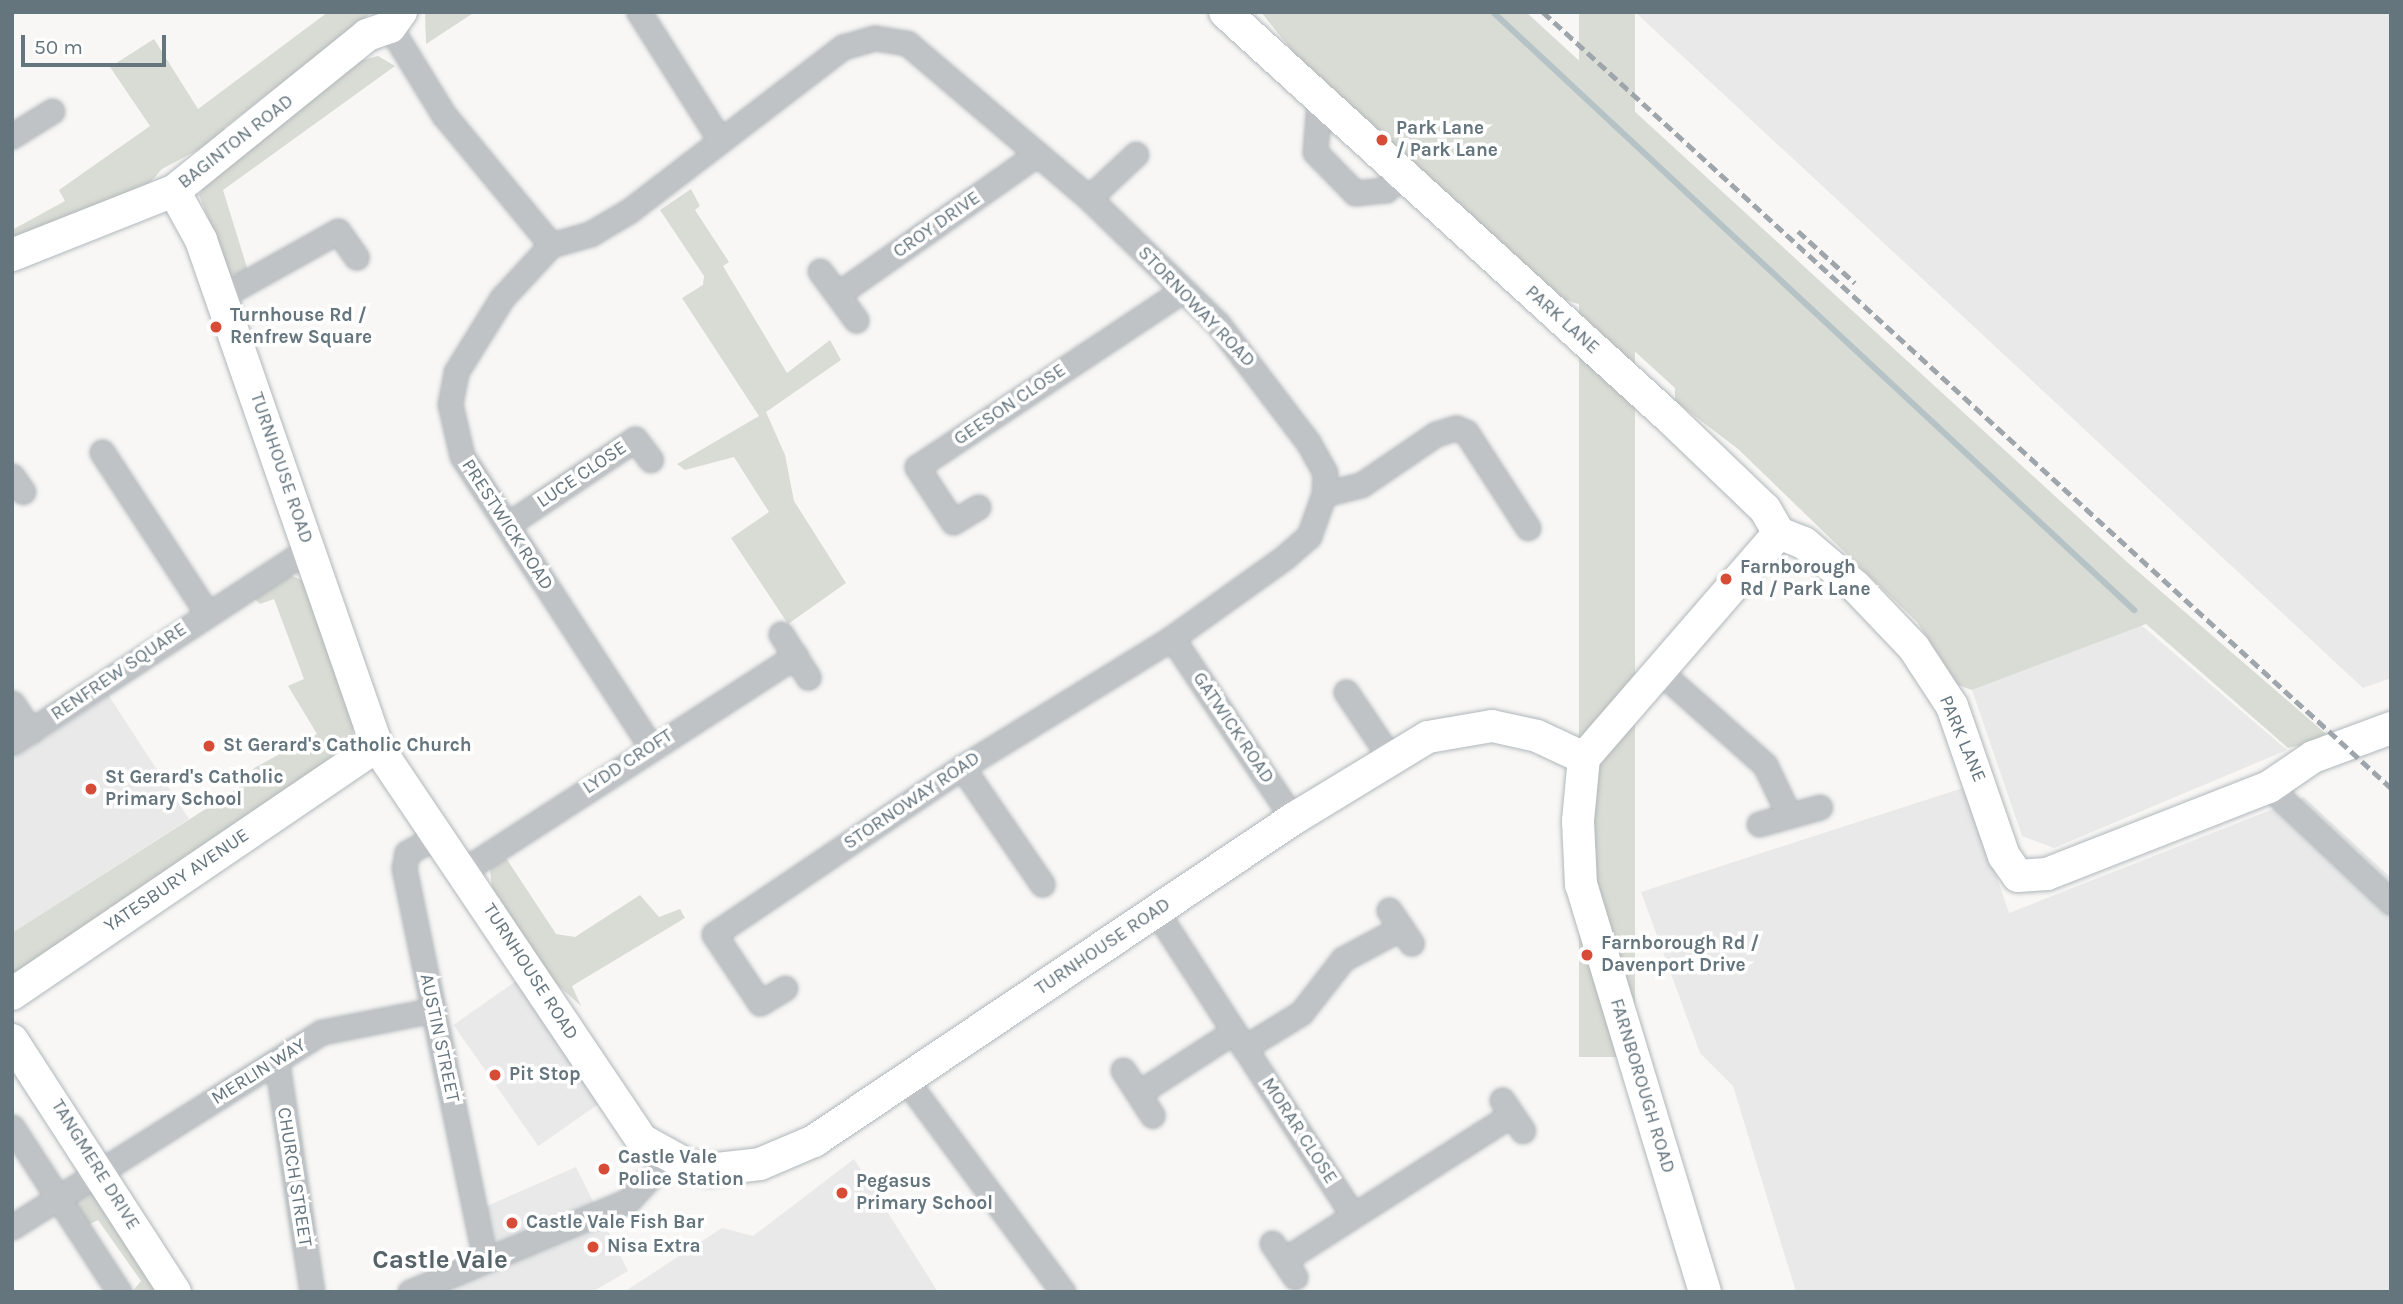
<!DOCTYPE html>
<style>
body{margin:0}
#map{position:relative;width:2403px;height:1304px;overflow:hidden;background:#f8f7f5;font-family:Karla,sans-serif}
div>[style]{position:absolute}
.built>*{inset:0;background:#e8e9e8;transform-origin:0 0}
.green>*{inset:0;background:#d8dcd4;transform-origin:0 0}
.stream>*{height:6px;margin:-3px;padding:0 3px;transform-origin:3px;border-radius:3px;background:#b6c3c6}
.roads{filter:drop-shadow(0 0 2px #b1b7bb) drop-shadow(0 0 2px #b1b7bb)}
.street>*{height:23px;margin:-11.5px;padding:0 11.5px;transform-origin:11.5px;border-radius:11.5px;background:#bfc3c6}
.secondary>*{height:32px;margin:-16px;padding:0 16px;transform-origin:16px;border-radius:16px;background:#fff}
.rail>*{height:5px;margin-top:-2.5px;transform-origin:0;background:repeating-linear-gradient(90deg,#9fa6ab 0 10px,transparent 0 15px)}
.dots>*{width:19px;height:19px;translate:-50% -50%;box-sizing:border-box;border:4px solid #fff;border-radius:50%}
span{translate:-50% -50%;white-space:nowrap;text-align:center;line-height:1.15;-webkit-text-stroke:7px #fff;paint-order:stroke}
.poi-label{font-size:19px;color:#65757e;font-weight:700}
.left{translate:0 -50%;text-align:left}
.street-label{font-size:19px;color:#65757e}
.district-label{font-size:26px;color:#566369;font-weight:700}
.frame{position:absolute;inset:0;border:14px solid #65757e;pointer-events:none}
.scale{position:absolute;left:21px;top:35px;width:145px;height:32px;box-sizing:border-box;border:4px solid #65757e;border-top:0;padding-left:9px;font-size:21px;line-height:24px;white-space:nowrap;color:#65757e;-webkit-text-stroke:5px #fff;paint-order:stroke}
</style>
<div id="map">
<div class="built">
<i style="clip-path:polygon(1635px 12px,2391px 12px,2391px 678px,2363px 688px)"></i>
<i style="clip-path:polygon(2141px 625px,2287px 750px,2054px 848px,2022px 836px,1972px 690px)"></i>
<i style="clip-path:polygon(109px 696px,189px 819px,12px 933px,12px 759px)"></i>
<i style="clip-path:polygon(1966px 787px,2009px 913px,2304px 797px,2391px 878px,2391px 1292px,1796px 1292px,1733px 1086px,1700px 1053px,1641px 892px)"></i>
<i style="left:519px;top:979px;width:148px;height:80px;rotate:55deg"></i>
<i style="clip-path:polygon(854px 1159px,938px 1292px,624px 1292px,722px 1228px,753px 1236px)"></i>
<i style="clip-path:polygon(576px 1167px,628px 1271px,592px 1292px,439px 1292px,505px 1266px,480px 1209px)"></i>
</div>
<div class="green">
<i style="clip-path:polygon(328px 12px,372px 12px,224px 128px,224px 136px,162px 169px,148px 185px,12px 240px,12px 230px,65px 201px,59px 190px,150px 126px,110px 67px,154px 39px,198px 109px)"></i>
<i style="clip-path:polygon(425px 12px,475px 12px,426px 44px)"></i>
<i style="clip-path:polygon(1261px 12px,1526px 12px,2127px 562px,2332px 739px,2288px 748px,2146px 624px,1972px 690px,1958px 685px,1917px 622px,1738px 449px,1675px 401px,1675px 388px,1585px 306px,1562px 299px,1297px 57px)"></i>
<i style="left:1579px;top:12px;width:56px;height:1045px"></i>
<i style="clip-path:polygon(378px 56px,395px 66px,223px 190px,249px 274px,230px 275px,199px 195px,211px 175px,360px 61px)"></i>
<i style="clip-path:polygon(691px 189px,700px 206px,695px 210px,729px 262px,723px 266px,787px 373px,830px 340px,841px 360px,766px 412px,785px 455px,794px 501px,846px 583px,788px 624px,731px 538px,769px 512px,734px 457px,685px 470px,677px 464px,759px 416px,682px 298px,703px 285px,704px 276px,660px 210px)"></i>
<i style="clip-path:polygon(290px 575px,306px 582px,354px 710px,353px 738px,340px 755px,36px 966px,12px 973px,12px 933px,243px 785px,254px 768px,317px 734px,288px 686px,304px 679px,274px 599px,260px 604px,253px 597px)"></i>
<i style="clip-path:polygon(506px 858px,556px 934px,575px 937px,640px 895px,659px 917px,680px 909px,685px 918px,572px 986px,581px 1006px,551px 979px,492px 887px,490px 869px)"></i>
<i style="clip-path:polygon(92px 1191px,167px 1292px,132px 1292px,141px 1281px,98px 1220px,88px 1225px,75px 1203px,78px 1193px)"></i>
</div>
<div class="stream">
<i style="left:1493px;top:12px;width:877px;rotate:43.01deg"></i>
</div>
<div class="roads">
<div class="street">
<i style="left:639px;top:12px;width:148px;rotate:57.7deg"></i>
<i style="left:390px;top:27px;width:103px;rotate:58.5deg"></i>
<i style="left:444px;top:115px;width:168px;rotate:50.5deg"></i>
<i style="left:1319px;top:102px;width:50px;rotate:94.6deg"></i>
<i style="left:1315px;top:152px;width:57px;rotate:45.7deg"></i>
<i style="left:1355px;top:193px;width:31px;rotate:-6deg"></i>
<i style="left:1386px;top:190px;width:21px;rotate:-45deg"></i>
<i style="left:12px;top:136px;width:47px;rotate:-32deg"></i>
<i style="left:1089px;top:198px;width:64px;rotate:-43.1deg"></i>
<i style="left:820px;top:271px;width:61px;rotate:53.7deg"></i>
<i style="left:838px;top:294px;width:242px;rotate:-35.1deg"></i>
<i style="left:220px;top:297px;width:135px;rotate:-29.2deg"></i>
<i style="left:338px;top:231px;width:32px;rotate:55deg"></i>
<i style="left:102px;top:452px;width:192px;rotate:56.9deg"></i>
<i style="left:12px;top:476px;width:19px;rotate:55deg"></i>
<i style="left:1324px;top:494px;width:38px;rotate:-14deg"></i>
<i style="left:1361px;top:485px;width:91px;rotate:-34.2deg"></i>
<i style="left:1436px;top:434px;width:21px;rotate:-17deg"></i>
<i style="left:1456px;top:428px;width:11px;rotate:22deg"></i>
<i style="left:1466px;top:432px;width:114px;rotate:57.1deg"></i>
<i style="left:978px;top:507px;width:29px;rotate:149deg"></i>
<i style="left:953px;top:522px;width:66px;rotate:-123.2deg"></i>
<i style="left:917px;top:467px;width:318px;rotate:-33.6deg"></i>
<i style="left:507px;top:525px;width:154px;rotate:-33.9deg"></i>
<i style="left:635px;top:439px;width:26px;rotate:53deg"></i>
<i style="left:781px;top:634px;width:51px;rotate:57.9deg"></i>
<i style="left:1172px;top:638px;width:218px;rotate:56.2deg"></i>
<i style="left:1657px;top:669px;width:144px;rotate:41.6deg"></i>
<i style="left:1765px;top:765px;width:55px;rotate:64.4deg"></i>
<i style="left:1346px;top:692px;width:81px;rotate:56.1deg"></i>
<i style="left:12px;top:703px;width:34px;rotate:56deg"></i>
<i style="left:12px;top:743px;width:355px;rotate:-33.2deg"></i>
<i style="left:651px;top:747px;width:347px;rotate:-123deg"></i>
<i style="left:462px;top:456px;width:53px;rotate:-103deg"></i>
<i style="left:450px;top:404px;width:33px;rotate:-79deg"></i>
<i style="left:456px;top:372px;width:87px;rotate:-58.1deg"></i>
<i style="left:502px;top:298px;width:72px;rotate:-47.2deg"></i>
<i style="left:551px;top:245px;width:41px;rotate:-15.8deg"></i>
<i style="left:590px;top:234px;width:45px;rotate:-30.5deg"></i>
<i style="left:629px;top:211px;width:270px;rotate:-37.5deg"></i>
<i style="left:843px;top:47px;width:33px;rotate:-16deg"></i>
<i style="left:875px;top:38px;width:32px;rotate:9deg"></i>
<i style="left:907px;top:43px;width:239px;rotate:40.4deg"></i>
<i style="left:1089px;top:198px;width:180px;rotate:44.3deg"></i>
<i style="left:1218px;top:324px;width:148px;rotate:52.7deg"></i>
<i style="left:1308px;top:442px;width:35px;rotate:61deg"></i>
<i style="left:1325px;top:473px;width:21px;rotate:93deg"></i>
<i style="left:1324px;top:494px;width:45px;rotate:109.7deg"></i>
<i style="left:1309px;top:536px;width:32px;rotate:139deg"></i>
<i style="left:1285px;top:557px;width:139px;rotate:144.4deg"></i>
<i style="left:1172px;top:638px;width:246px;rotate:148.4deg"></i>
<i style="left:962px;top:767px;width:299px;rotate:146deg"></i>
<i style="left:714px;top:934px;width:83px;rotate:56.3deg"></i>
<i style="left:760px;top:1003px;width:29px;rotate:-31deg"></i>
<i style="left:962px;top:767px;width:142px;rotate:55.6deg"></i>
<i style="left:2269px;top:787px;width:168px;rotate:43.3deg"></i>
<i style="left:1759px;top:824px;width:63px;rotate:-15.6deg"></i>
<i style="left:439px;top:835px;width:37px;rotate:151deg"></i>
<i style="left:407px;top:853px;width:15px;rotate:101deg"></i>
<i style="left:404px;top:868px;width:399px;rotate:78.3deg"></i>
<i style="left:463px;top:871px;width:396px;rotate:-32.9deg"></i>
<i style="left:1389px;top:910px;width:40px;rotate:56deg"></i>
<i style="left:1156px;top:911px;width:361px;rotate:57.1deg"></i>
<i style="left:1244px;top:1048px;width:67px;rotate:-31.6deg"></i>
<i style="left:1301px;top:1013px;width:68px;rotate:-52.1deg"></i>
<i style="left:1343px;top:959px;width:66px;rotate:-28.1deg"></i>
<i style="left:277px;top:1063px;width:232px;rotate:81.3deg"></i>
<i style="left:1123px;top:1070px;width:54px;rotate:57.2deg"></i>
<i style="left:906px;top:1080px;width:264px;rotate:53.5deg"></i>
<i style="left:1140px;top:1092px;width:111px;rotate:-32.8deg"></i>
<i style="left:1502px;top:1100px;width:37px;rotate:56deg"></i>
<i style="left:12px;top:1127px;width:197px;rotate:57deg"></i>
<i style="left:12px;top:1227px;width:366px;rotate:-32.2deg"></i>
<i style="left:322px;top:1032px;width:114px;rotate:-11.1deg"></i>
<i style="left:1272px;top:1243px;width:41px;rotate:55.9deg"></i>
<i style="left:1284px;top:1260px;width:269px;rotate:-32.6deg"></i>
<i style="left:410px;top:1292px;width:236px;rotate:-22.7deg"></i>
<i style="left:628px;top:1201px;width:60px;rotate:-47deg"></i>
</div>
<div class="secondary">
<i style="left:1225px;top:12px;width:604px;rotate:42.38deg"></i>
<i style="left:1671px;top:419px;width:130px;rotate:43.8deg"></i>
<i style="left:1765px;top:509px;width:28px;rotate:60deg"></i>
<i style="left:1779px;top:533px;width:27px;rotate:22deg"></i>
<i style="left:1804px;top:543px;width:68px;rotate:40.2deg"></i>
<i style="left:1856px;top:587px;width:84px;rotate:46.4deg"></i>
<i style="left:1914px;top:648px;width:69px;rotate:56.8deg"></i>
<i style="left:1952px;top:706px;width:159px;rotate:70.9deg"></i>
<i style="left:2004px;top:856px;width:24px;rotate:55deg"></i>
<i style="left:2018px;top:876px;width:29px;rotate:-4deg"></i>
<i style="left:2047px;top:874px;width:238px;rotate:-21.4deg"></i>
<i style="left:2269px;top:787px;width:53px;rotate:-34.3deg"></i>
<i style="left:2313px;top:757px;width:83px;rotate:-20.4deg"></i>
<i style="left:174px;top:191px;width:56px;rotate:61.1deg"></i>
<i style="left:201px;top:240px;width:536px;rotate:70.82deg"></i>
<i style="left:377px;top:746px;width:475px;rotate:56.1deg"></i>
<i style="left:642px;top:1140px;width:51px;rotate:29.1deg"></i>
<i style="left:687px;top:1165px;width:22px;rotate:13deg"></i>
<i style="left:708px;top:1170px;width:52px;rotate:-6.6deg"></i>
<i style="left:760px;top:1164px;width:59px;rotate:-23.1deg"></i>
<i style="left:814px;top:1141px;width:577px;rotate:-33.91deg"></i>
<i style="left:1293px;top:819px;width:158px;rotate:-31.3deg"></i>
<i style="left:1428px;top:737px;width:65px;rotate:-9.8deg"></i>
<i style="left:1492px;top:726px;width:46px;rotate:12.5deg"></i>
<i style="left:1537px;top:736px;width:52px;rotate:25.1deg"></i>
<i style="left:12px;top:255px;width:174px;rotate:-21.6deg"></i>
<i style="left:174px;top:191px;width:248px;rotate:-38.9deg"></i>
<i style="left:367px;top:35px;width:24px;rotate:-19deg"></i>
<i style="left:390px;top:27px;width:19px;rotate:-54deg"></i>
<i style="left:12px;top:994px;width:441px;rotate:-34.2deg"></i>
<i style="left:12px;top:1040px;width:300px;rotate:57.1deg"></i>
<i style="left:1705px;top:1292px;width:425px;rotate:-106.9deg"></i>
<i style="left:1581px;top:885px;width:64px;rotate:-92.7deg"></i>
<i style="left:1578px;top:821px;width:63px;rotate:-84.6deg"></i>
<i style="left:1584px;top:758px;width:298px;rotate:-49.1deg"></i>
</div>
</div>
<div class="rail">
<i style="left:1543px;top:12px;width:1149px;rotate:42.46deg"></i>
<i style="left:1798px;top:231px;width:77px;rotate:42.4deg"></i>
</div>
<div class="dots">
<i style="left:1382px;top:140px;background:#d64c37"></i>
<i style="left:216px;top:327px;background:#d64c37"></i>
<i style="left:1726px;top:579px;background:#d64c37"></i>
<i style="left:209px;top:746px;background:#d64c37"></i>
<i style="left:91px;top:789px;background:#d64c37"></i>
<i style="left:1587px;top:955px;background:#d64c37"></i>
<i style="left:495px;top:1075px;background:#d64c37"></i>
<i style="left:604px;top:1169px;background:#d64c37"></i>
<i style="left:842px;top:1193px;background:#d64c37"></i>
<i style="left:512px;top:1223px;background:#d64c37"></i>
<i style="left:593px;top:1247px;background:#d64c37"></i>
</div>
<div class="poi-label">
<span class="left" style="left:1396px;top:140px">Park Lane<br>/ Park Lane</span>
<span class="left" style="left:230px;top:327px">Turnhouse Rd /<br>Renfrew Square</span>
<span class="left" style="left:1740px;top:579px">Farnborough<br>Rd / Park Lane</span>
<span class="left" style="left:223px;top:746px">St Gerard's Catholic Church</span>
<span class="left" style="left:105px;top:789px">St Gerard's Catholic<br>Primary School</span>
<span class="left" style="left:1601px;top:955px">Farnborough Rd /<br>Davenport Drive</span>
<span class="left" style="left:509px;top:1075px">Pit Stop</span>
<span class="left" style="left:618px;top:1169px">Castle Vale<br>Police Station</span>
<span class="left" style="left:856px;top:1193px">Pegasus<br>Primary School</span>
<span class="left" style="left:526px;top:1223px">Castle Vale Fish Bar</span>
<span class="left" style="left:607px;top:1247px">Nisa Extra</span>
</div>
<div class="street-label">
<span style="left:236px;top:142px;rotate:-38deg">BAGINTON ROAD</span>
<span style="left:937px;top:225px;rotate:-35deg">CROY DRIVE</span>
<span style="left:1196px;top:307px;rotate:46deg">STORNOWAY ROAD</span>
<span style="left:1562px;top:320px;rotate:42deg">PARK LANE</span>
<span style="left:1010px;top:405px;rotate:-34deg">GEESON CLOSE</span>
<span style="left:281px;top:468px;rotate:71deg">TURNHOUSE ROAD</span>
<span style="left:582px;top:475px;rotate:-34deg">LUCE CLOSE</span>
<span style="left:507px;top:525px;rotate:57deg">PRESTWICK ROAD</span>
<span style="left:119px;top:672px;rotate:-34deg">RENFREW SQUARE</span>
<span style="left:1233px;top:728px;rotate:56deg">GATWICK ROAD</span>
<span style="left:1962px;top:739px;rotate:67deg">PARK LANE</span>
<span style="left:628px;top:762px;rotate:-33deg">LYDD CROFT</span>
<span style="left:912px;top:801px;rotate:-34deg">STORNOWAY ROAD</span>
<span style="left:177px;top:881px;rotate:-34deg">YATESBURY AVENUE</span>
<span style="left:1103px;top:947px;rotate:-34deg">TURNHOUSE ROAD</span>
<span style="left:530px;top:972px;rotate:57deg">TURNHOUSE ROAD</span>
<span style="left:439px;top:1038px;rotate:78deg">AUSTIN STREET</span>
<span style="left:259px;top:1072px;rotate:-32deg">MERLIN WAY</span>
<span style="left:1642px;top:1086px;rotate:73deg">FARNBOROUGH ROAD</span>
<span style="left:1299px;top:1131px;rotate:57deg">MORAR CLOSE</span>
<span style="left:95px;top:1165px;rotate:58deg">TANGMERE DRIVE</span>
<span style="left:294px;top:1177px;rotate:81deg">CHURCH STREET</span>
</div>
<div class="district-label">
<span style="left:440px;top:1260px">Castle Vale</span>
</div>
<div class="frame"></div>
<div class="scale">50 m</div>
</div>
